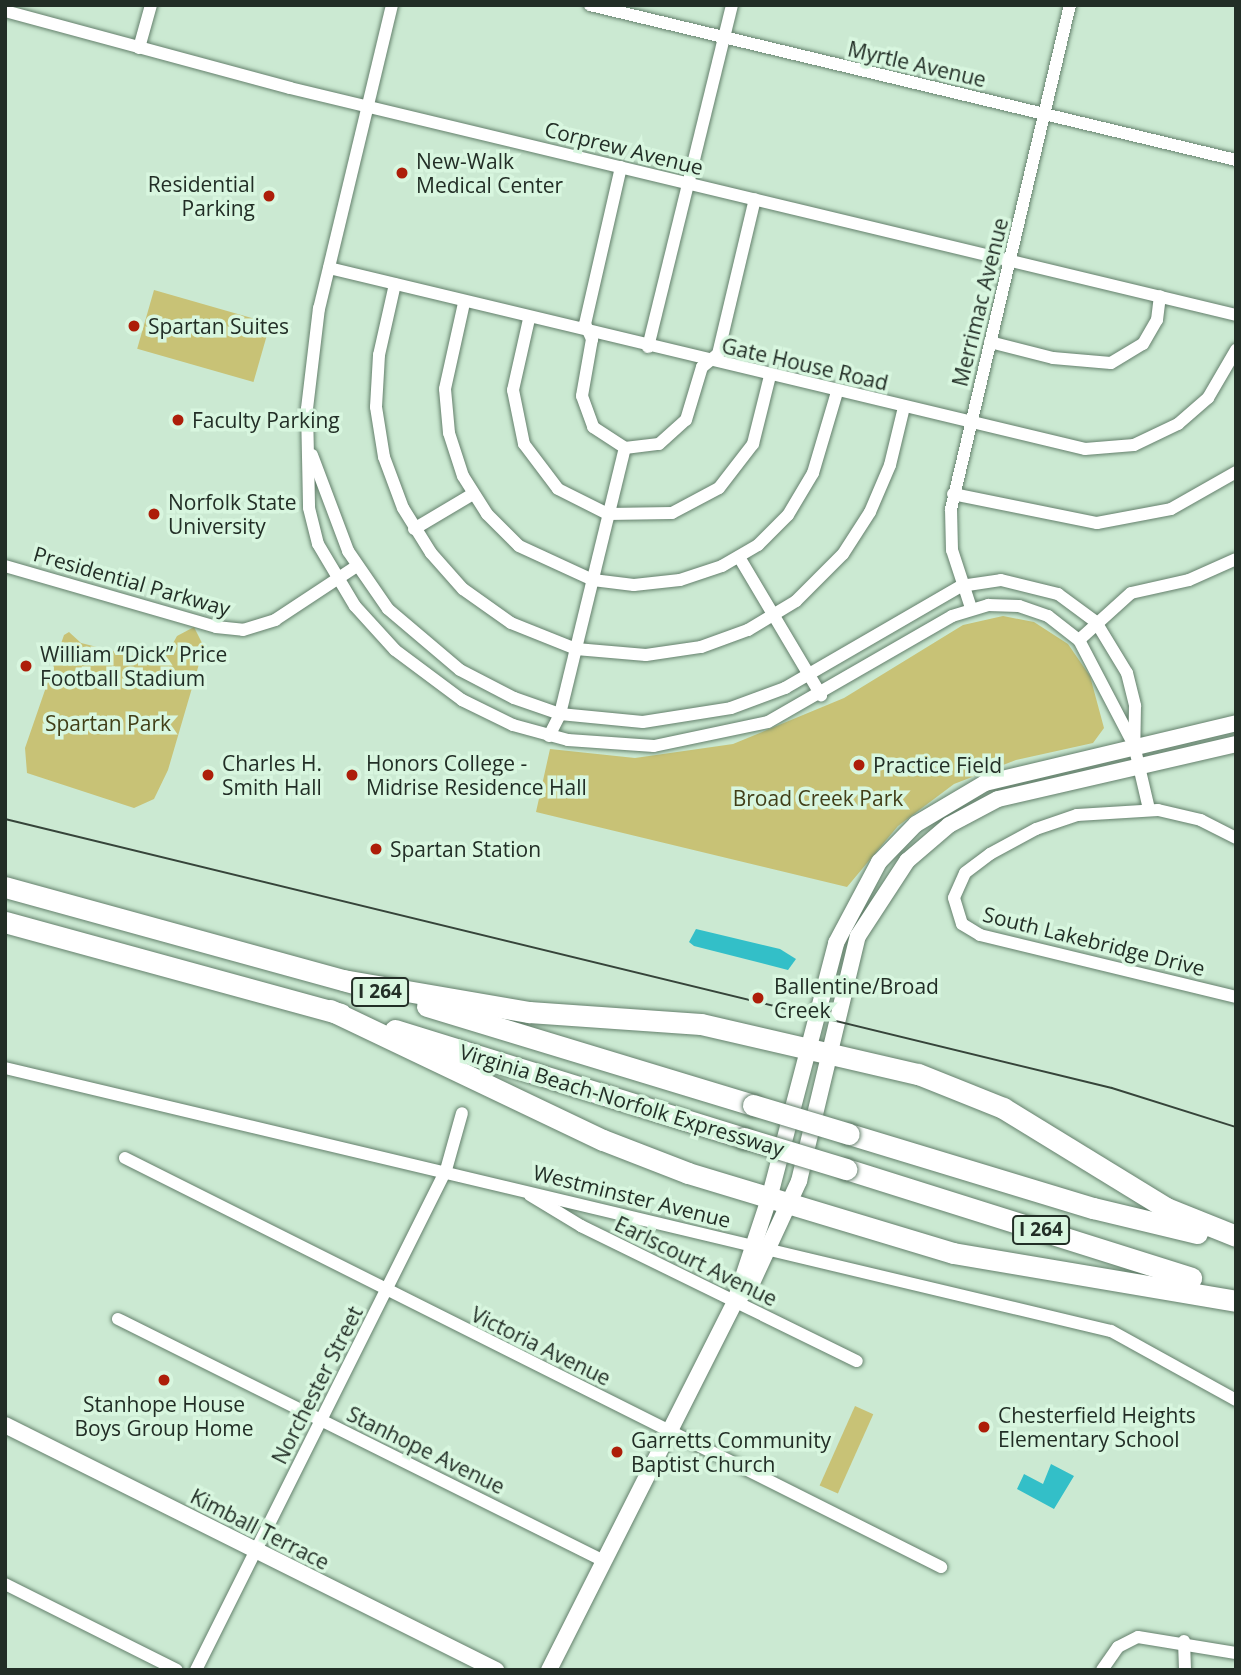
<!DOCTYPE html>
<meta charset="utf-8">
<style>
body{margin:0}
#map{position:relative;width:1241px;height:1675px;overflow:hidden;background:#cbe9d2;font-family:"Open Sans",sans-serif}
div>[style]{position:absolute}
.green>*{inset:0;background:#c8c276;transform-origin:0 0}
.water>*{inset:0;background:#33bfc8}
.roads{filter:drop-shadow(0 0 2px #64806c) drop-shadow(0 0 2px #64806c)}
.street>*{height:12px;margin:-6px;padding:0 6px;transform-origin:6px;border-radius:6px;background:#fff}
.secondary>*{height:16px;margin:-8px;padding:0 8px;transform-origin:8px;border-radius:8px;background:#fff}
.highway>*{height:21px;margin:-10.5px;padding:0 10.5px;transform-origin:10.5px;border-radius:10.5px;background:#fff}
.tram>*{height:2px;margin:-1px;padding:0 1px;transform-origin:1px;border-radius:1px;background:#36443a}
.bridges{filter:drop-shadow(0 0 2px #64806c) drop-shadow(0 0 2px #64806c)}
.highway-bridge>*{height:21px;margin:-10.5px;padding:0 10.5px;transform-origin:10.5px;border-radius:10.5px;background:#fff}
.dots>*{width:19px;height:19px;translate:-50% -50%;box-sizing:border-box;border:4px solid #d8f6df;border-radius:50%}
span{translate:-50% -50%;white-space:nowrap;text-align:center;line-height:1.15;-webkit-text-stroke:7px #d8f6df;paint-order:stroke}
.shield-label span{padding:2px 5px;background:#d8f6df;border:2px solid;border-radius:5px;-webkit-text-stroke-width:0}
.shield-label{font-size:19px;color:#222e26;font-weight:700}
.street-label{font-size:21px;color:#222e26}
.poi-label{font-size:21px;color:#222e26}
.left{translate:0 -50%;text-align:left}
.right{translate:-100% -50%;text-align:right}
.park-label{font-size:21px;color:#413e17}
.frame{position:absolute;inset:0;border:7px solid #222e26;pointer-events:none}
</style>
<div id="map">
<div class="green">
<i style="left:154px;top:290px;width:121px;height:61px;rotate:16deg"></i>
<i style="clip-path:polygon(1003px 616px,1034px 622px,1068px 644px,1090px 676px,1104px 728px,1093px 743px,1016px 760px,954px 784px,898px 826px,847px 887px,536px 812px,550px 749px,635px 758px,733px 744px,844px 698px,963px 625px)"></i>
<i style="clip-path:polygon(194px 627px,204px 647px,168px 770px,154px 799px,134px 808px,27px 773px,25px 748px,64px 635px,69px 632px,81px 643px,153px 661px,166px 656px,177px 636px)"></i>
<i style="left:855px;top:1406px;width:20px;height:87px;rotate:24deg"></i>
</div>
<div class="water">
<i style="clip-path:polygon(696px 929px,780px 949px,796px 959px,788px 970px,694px 946px,689px 942px)"></i>
<i style="clip-path:polygon(1051px 1464px,1074px 1476px,1054px 1509px,1017px 1489px,1024px 1474px,1043px 1484px)"></i>
</div>
<div class="roads">
<div class="street">
<i style="left:392px;top:5px;width:312px;rotate:103.5deg"></i>
<i style="left:319px;top:308px;width:102px;rotate:96.8deg"></i>
<i style="left:307px;top:409px;width:99px;rotate:88.8deg"></i>
<i style="left:309px;top:508px;width:37px;rotate:76deg"></i>
<i style="left:318px;top:544px;width:72px;rotate:59.2deg"></i>
<i style="left:355px;top:606px;width:59px;rotate:47.7deg"></i>
<i style="left:395px;top:650px;width:84px;rotate:36.7deg"></i>
<i style="left:462px;top:700px;width:57px;rotate:26.1deg"></i>
<i style="left:513px;top:725px;width:57px;rotate:15.3deg"></i>
<i style="left:568px;top:740px;width:86px;rotate:4deg"></i>
<i style="left:654px;top:746px;width:116px;rotate:-11.9deg"></i>
<i style="left:768px;top:722px;width:212px;rotate:-29.9deg"></i>
<i style="left:952px;top:616px;width:38px;rotate:-17deg"></i>
<i style="left:988px;top:605px;width:31px;rotate:2deg"></i>
<i style="left:1019px;top:606px;width:31px;rotate:19deg"></i>
<i style="left:1048px;top:616px;width:39px;rotate:38deg"></i>
<i style="left:1079px;top:640px;width:119px;rotate:62.4deg"></i>
<i style="left:590px;top:5px;width:664px;rotate:13.49deg"></i>
<i style="left:5px;top:11px;width:295px;rotate:15.1deg"></i>
<i style="left:290px;top:88px;width:973px;rotate:13.49deg"></i>
<i style="left:139px;top:48px;width:45px;rotate:-74.4deg"></i>
<i style="left:621px;top:167px;width:161px;rotate:102.9deg"></i>
<i style="left:585px;top:324px;width:17px;rotate:65deg"></i>
<i style="left:592px;top:339px;width:58px;rotate:100deg"></i>
<i style="left:582px;top:396px;width:33px;rotate:70deg"></i>
<i style="left:593px;top:427px;width:38px;rotate:33deg"></i>
<i style="left:625px;top:448px;width:34px;rotate:-7deg"></i>
<i style="left:659px;top:444px;width:36px;rotate:-42deg"></i>
<i style="left:686px;top:420px;width:55px;rotate:-73.2deg"></i>
<i style="left:702px;top:367px;width:21px;rotate:-39deg"></i>
<i style="left:718px;top:354px;width:159px;rotate:-76.6deg"></i>
<i style="left:329px;top:268px;width:777px;rotate:13.46deg"></i>
<i style="left:1085px;top:449px;width:49px;rotate:-4.7deg"></i>
<i style="left:1134px;top:445px;width:49px;rotate:-25.5deg"></i>
<i style="left:1178px;top:424px;width:40px;rotate:-41deg"></i>
<i style="left:1208px;top:398px;width:56px;rotate:-59.7deg"></i>
<i style="left:395px;top:284px;width:73px;rotate:102.7deg"></i>
<i style="left:379px;top:355px;width:52px;rotate:93.3deg"></i>
<i style="left:376px;top:407px;width:51px;rotate:80.9deg"></i>
<i style="left:384px;top:457px;width:54px;rotate:69.6deg"></i>
<i style="left:403px;top:508px;width:53px;rotate:58.1deg"></i>
<i style="left:431px;top:553px;width:48px;rotate:48.4deg"></i>
<i style="left:463px;top:589px;width:59px;rotate:35.3deg"></i>
<i style="left:511px;top:623px;width:70px;rotate:21.8deg"></i>
<i style="left:576px;top:649px;width:70px;rotate:4.9deg"></i>
<i style="left:646px;top:655px;width:56px;rotate:-8.3deg"></i>
<i style="left:701px;top:647px;width:50px;rotate:-19.9deg"></i>
<i style="left:748px;top:630px;width:56px;rotate:-31.1deg"></i>
<i style="left:796px;top:601px;width:66px;rotate:-45deg"></i>
<i style="left:843px;top:554px;width:50px;rotate:-57.3deg"></i>
<i style="left:870px;top:512px;width:51px;rotate:-66.9deg"></i>
<i style="left:890px;top:465px;width:60px;rotate:-76.4deg"></i>
<i style="left:464px;top:303px;width:88px;rotate:102.5deg"></i>
<i style="left:445px;top:389px;width:44px;rotate:84.8deg"></i>
<i style="left:449px;top:433px;width:45px;rotate:72deg"></i>
<i style="left:463px;top:476px;width:45px;rotate:57.7deg"></i>
<i style="left:487px;top:514px;width:45px;rotate:45deg"></i>
<i style="left:519px;top:546px;width:81px;rotate:24.7deg"></i>
<i style="left:593px;top:580px;width:41px;rotate:7deg"></i>
<i style="left:634px;top:585px;width:46px;rotate:-6.2deg"></i>
<i style="left:680px;top:580px;width:44px;rotate:-18.4deg"></i>
<i style="left:722px;top:566px;width:42px;rotate:-30.3deg"></i>
<i style="left:758px;top:545px;width:42px;rotate:-45deg"></i>
<i style="left:788px;top:515px;width:49px;rotate:-59.2deg"></i>
<i style="left:813px;top:473px;width:84px;rotate:-73.5deg"></i>
<i style="left:529px;top:319px;width:73px;rotate:102.7deg"></i>
<i style="left:513px;top:390px;width:55px;rotate:78.5deg"></i>
<i style="left:524px;top:444px;width:56px;rotate:52.9deg"></i>
<i style="left:558px;top:489px;width:56px;rotate:26.6deg"></i>
<i style="left:608px;top:514px;width:64px;rotate:-0.9deg"></i>
<i style="left:672px;top:513px;width:53px;rotate:-28deg"></i>
<i style="left:719px;top:488px;width:56px;rotate:-52.3deg"></i>
<i style="left:753px;top:444px;width:70px;rotate:-76deg"></i>
<i style="left:990px;top:342px;width:65px;rotate:14.3deg"></i>
<i style="left:1053px;top:358px;width:58px;rotate:4.9deg"></i>
<i style="left:1111px;top:363px;width:37px;rotate:-31deg"></i>
<i style="left:1143px;top:344px;width:28px;rotate:-60deg"></i>
<i style="left:1157px;top:320px;width:24px;rotate:-83deg"></i>
<i style="left:648px;top:347px;width:352px;rotate:-76.2deg"></i>
<i style="left:312px;top:455px;width:103px;rotate:69.4deg"></i>
<i style="left:348px;top:551px;width:70px;rotate:55.4deg"></i>
<i style="left:388px;top:609px;width:94px;rotate:40.3deg"></i>
<i style="left:460px;top:670px;width:61px;rotate:27.4deg"></i>
<i style="left:514px;top:698px;width:49px;rotate:19.2deg"></i>
<i style="left:560px;top:714px;width:83px;rotate:5.5deg"></i>
<i style="left:643px;top:722px;width:89px;rotate:-9deg"></i>
<i style="left:731px;top:708px;width:58px;rotate:-20.3deg"></i>
<i style="left:785px;top:688px;width:203px;rotate:-30.1deg"></i>
<i style="left:961px;top:586px;width:40px;rotate:-8.5deg"></i>
<i style="left:1001px;top:580px;width:59px;rotate:13.8deg"></i>
<i style="left:1058px;top:594px;width:47px;rotate:36.4deg"></i>
<i style="left:1096px;top:622px;width:60px;rotate:58.7deg"></i>
<i style="left:1127px;top:673px;width:34px;rotate:76deg"></i>
<i style="left:1135px;top:706px;width:39px;rotate:91deg"></i>
<i style="left:1134px;top:745px;width:66px;rotate:76.8deg"></i>
<i style="left:953px;top:494px;width:147px;rotate:11.4deg"></i>
<i style="left:1097px;top:523px;width:75px;rotate:-10.7deg"></i>
<i style="left:1171px;top:509px;width:75px;rotate:-29.6deg"></i>
<i style="left:414px;top:529px;width:69px;rotate:-30.7deg"></i>
<i style="left:739px;top:557px;width:161px;rotate:59.3deg"></i>
<i style="left:5px;top:566px;width:220px;rotate:16.1deg"></i>
<i style="left:216px;top:627px;width:27px;rotate:6deg"></i>
<i style="left:243px;top:630px;width:34px;rotate:-17deg"></i>
<i style="left:275px;top:620px;width:98px;rotate:-33.4deg"></i>
<i style="left:971px;top:608px;width:61px;rotate:-108.1deg"></i>
<i style="left:952px;top:550px;width:41px;rotate:-91.4deg"></i>
<i style="left:951px;top:509px;width:518px;rotate:-76.72deg"></i>
<i style="left:1079px;top:640px;width:70px;rotate:-42.1deg"></i>
<i style="left:1131px;top:593px;width:59px;rotate:-12.6deg"></i>
<i style="left:1189px;top:580px;width:51px;rotate:-24.1deg"></i>
<i style="left:549px;top:736px;width:25px;rotate:-63deg"></i>
<i style="left:560px;top:714px;width:274px;rotate:-76.3deg"></i>
<i style="left:1236px;top:838px;width:39px;rotate:-153deg"></i>
<i style="left:1201px;top:820px;width:44px;rotate:-166.9deg"></i>
<i style="left:1158px;top:810px;width:81px;rotate:176.5deg"></i>
<i style="left:1077px;top:815px;width:43px;rotate:161.1deg"></i>
<i style="left:1036px;top:829px;width:52px;rotate:151.5deg"></i>
<i style="left:990px;top:854px;width:31px;rotate:143deg"></i>
<i style="left:965px;top:873px;width:27px;rotate:114deg"></i>
<i style="left:954px;top:898px;width:27px;rotate:73deg"></i>
<i style="left:962px;top:924px;width:21px;rotate:31deg"></i>
<i style="left:980px;top:935px;width:263px;rotate:13.6deg"></i>
<i style="left:5px;top:1068px;width:1137px;rotate:13.38deg"></i>
<i style="left:1111px;top:1331px;width:143px;rotate:28.9deg"></i>
<i style="left:125px;top:1158px;width:913px;rotate:26.62deg"></i>
<i style="left:530px;top:1195px;width:60px;rotate:31.3deg"></i>
<i style="left:581px;top:1226px;width:307px;rotate:26.1deg"></i>
<i style="left:118px;top:1319px;width:543px;rotate:26.47deg"></i>
<i style="left:5px;top:1584px;width:192px;rotate:26.6deg"></i>
<i style="left:1184px;top:1641px;width:29px;rotate:88deg"></i>
<i style="left:196px;top:1670px;width:559px;rotate:-63.43deg"></i>
<i style="left:446px;top:1170px;width:59px;rotate:-74.3deg"></i>
<i style="left:1102px;top:1670px;width:28px;rotate:-55deg"></i>
<i style="left:1118px;top:1647px;width:22px;rotate:-27deg"></i>
<i style="left:1138px;top:1637px;width:99px;rotate:9.3deg"></i>
</div>
<div class="secondary">
<i style="left:737px;top:1300px;width:21px;rotate:-47deg"></i>
<i style="left:751px;top:1285px;width:115px;rotate:-65.2deg"></i>
<i style="left:799px;top:1181px;width:252px;rotate:-76.5deg"></i>
<i style="left:858px;top:936px;width:90px;rotate:-56.8deg"></i>
<i style="left:907px;top:861px;width:55px;rotate:-40.6deg"></i>
<i style="left:949px;top:825px;width:55px;rotate:-28deg"></i>
<i style="left:998px;top:799px;width:244px;rotate:-13deg"></i>
<i style="left:5px;top:1425px;width:549px;rotate:26.52deg"></i>
<i style="left:549px;top:1670px;width:413px;rotate:-63.2deg"></i>
<i style="left:735px;top:1301px;width:108px;rotate:-71.6deg"></i>
<i style="left:769px;top:1199px;width:265px;rotate:-75.3deg"></i>
<i style="left:836px;top:943px;width:92px;rotate:-62deg"></i>
<i style="left:879px;top:862px;width:53px;rotate:-45.8deg"></i>
<i style="left:916px;top:824px;width:80px;rotate:-30.7deg"></i>
<i style="left:985px;top:783px;width:258px;rotate:-13.4deg"></i>
</div>
<div class="highway">
<i style="left:5px;top:887px;width:364px;rotate:15.4deg"></i>
<i style="left:5px;top:922px;width:348px;rotate:15.3deg"></i>
<i style="left:343px;top:980px;width:189px;rotate:9.8deg"></i>
<i style="left:529px;top:1012px;width:172px;rotate:4deg"></i>
<i style="left:701px;top:1024px;width:223px;rotate:13deg"></i>
<i style="left:918px;top:1074px;width:92px;rotate:21.8deg"></i>
<i style="left:1003px;top:1108px;width:191px;rotate:31.5deg"></i>
<i style="left:1166px;top:1208px;width:75px;rotate:21.8deg"></i>
<i style="left:427px;top:1006px;width:341px;rotate:16.9deg"></i>
<i style="left:330px;top:1010px;width:302px;rotate:25.5deg"></i>
<i style="left:603px;top:1140px;width:91px;rotate:21.2deg"></i>
<i style="left:688px;top:1173px;width:277px;rotate:16.8deg"></i>
<i style="left:953px;top:1253px;width:287px;rotate:9.6deg"></i>
<i style="left:395px;top:1030px;width:365px;rotate:17.2deg"></i>
<i style="left:849px;top:1134px;width:255px;rotate:16.9deg"></i>
<i style="left:1093px;top:1208px;width:107px;rotate:13.5deg"></i>
<i style="left:846px;top:1169px;width:362px;rotate:17.5deg"></i>
</div>
</div>
<div class="tram">
<i style="left:5px;top:819px;width:1139px;rotate:13.66deg"></i>
<i style="left:1112px;top:1088px;width:130px;rotate:17.5deg"></i>
</div>
<div class="bridges">
<div class="highway-bridge">
<i style="left:753px;top:1105px;width:100px;rotate:16.8deg"></i>
<i style="left:744px;top:1138px;width:107px;rotate:16.9deg"></i>
</div>
</div>
<div class="dots">
<i style="left:402px;top:173px;background:#ad1e09"></i>
<i style="left:269px;top:196px;background:#ad1e09"></i>
<i style="left:134px;top:326px;background:#ad1e09"></i>
<i style="left:178px;top:420px;background:#ad1e09"></i>
<i style="left:154px;top:514px;background:#ad1e09"></i>
<i style="left:26px;top:666px;background:#ad1e09"></i>
<i style="left:859px;top:765px;background:#ad1e09"></i>
<i style="left:208px;top:775px;background:#ad1e09"></i>
<i style="left:352px;top:775px;background:#ad1e09"></i>
<i style="left:376px;top:849px;background:#ad1e09"></i>
<i style="left:758px;top:998px;background:#ad1e09"></i>
<i style="left:164px;top:1380px;background:#ad1e09"></i>
<i style="left:984px;top:1427px;background:#ad1e09"></i>
<i style="left:617px;top:1452px;background:#ad1e09"></i>
</div>
<div class="shield-label">
<span style="left:380px;top:992px">I 264</span>
<span style="left:1041px;top:1230px">I 264</span>
</div>
<div class="street-label">
<span style="left:917px;top:64px;rotate:13deg">Myrtle Avenue</span>
<span style="left:624px;top:148px;rotate:14deg">Corprew Avenue</span>
<span style="left:980px;top:302px;rotate:-76deg">Merrimac Avenue</span>
<span style="left:805px;top:364px;rotate:13deg">Gate House Road</span>
<span style="left:132px;top:581px;rotate:16deg">Presidential Parkway</span>
<span style="left:1094px;top:941px;rotate:14deg">South Lakebridge Drive</span>
<span style="left:622px;top:1100px;rotate:17deg">Virginia Beach-Norfolk Expressway</span>
<span style="left:632px;top:1196px;rotate:14deg">Westminster Avenue</span>
<span style="left:696px;top:1261px;rotate:26deg">Earlscourt Avenue</span>
<span style="left:541px;top:1346px;rotate:26deg">Victoria Avenue</span>
<span style="left:317px;top:1385px;rotate:-63deg">Norchester Street</span>
<span style="left:426px;top:1450px;rotate:26deg">Stanhope Avenue</span>
<span style="left:260px;top:1529px;rotate:27deg">Kimball Terrace</span>
</div>
<div class="poi-label">
<span class="left" style="left:416px;top:173px">New-Walk<br>Medical Center</span>
<span class="right" style="left:255px;top:196px">Residential<br>Parking</span>
<span class="left" style="left:148px;top:326px">Spartan Suites</span>
<span class="left" style="left:192px;top:420px">Faculty Parking</span>
<span class="left" style="left:168px;top:514px">Norfolk State<br>University</span>
<span class="left" style="left:40px;top:666px">William “Dick” Price<br>Football Stadium</span>
<span class="left" style="left:222px;top:775px">Charles H.<br>Smith Hall</span>
<span class="left" style="left:366px;top:775px">Honors College -<br>Midrise Residence Hall</span>
<span class="left" style="left:873px;top:765px">Practice Field</span>
<span class="left" style="left:390px;top:849px">Spartan Station</span>
<span class="left" style="left:774px;top:998px">Ballentine/Broad<br>Creek</span>
<span style="left:164px;top:1416px">Stanhope House<br>Boys Group Home</span>
<span class="left" style="left:998px;top:1427px">Chesterfield Heights<br>Elementary School</span>
<span class="left" style="left:631px;top:1452px">Garretts Community<br>Baptist Church</span>
</div>
<div class="park-label">
<span style="left:108px;top:723px">Spartan Park</span>
<span style="left:818px;top:798px">Broad Creek Park</span>
</div>
<div class="frame"></div>
</div>
